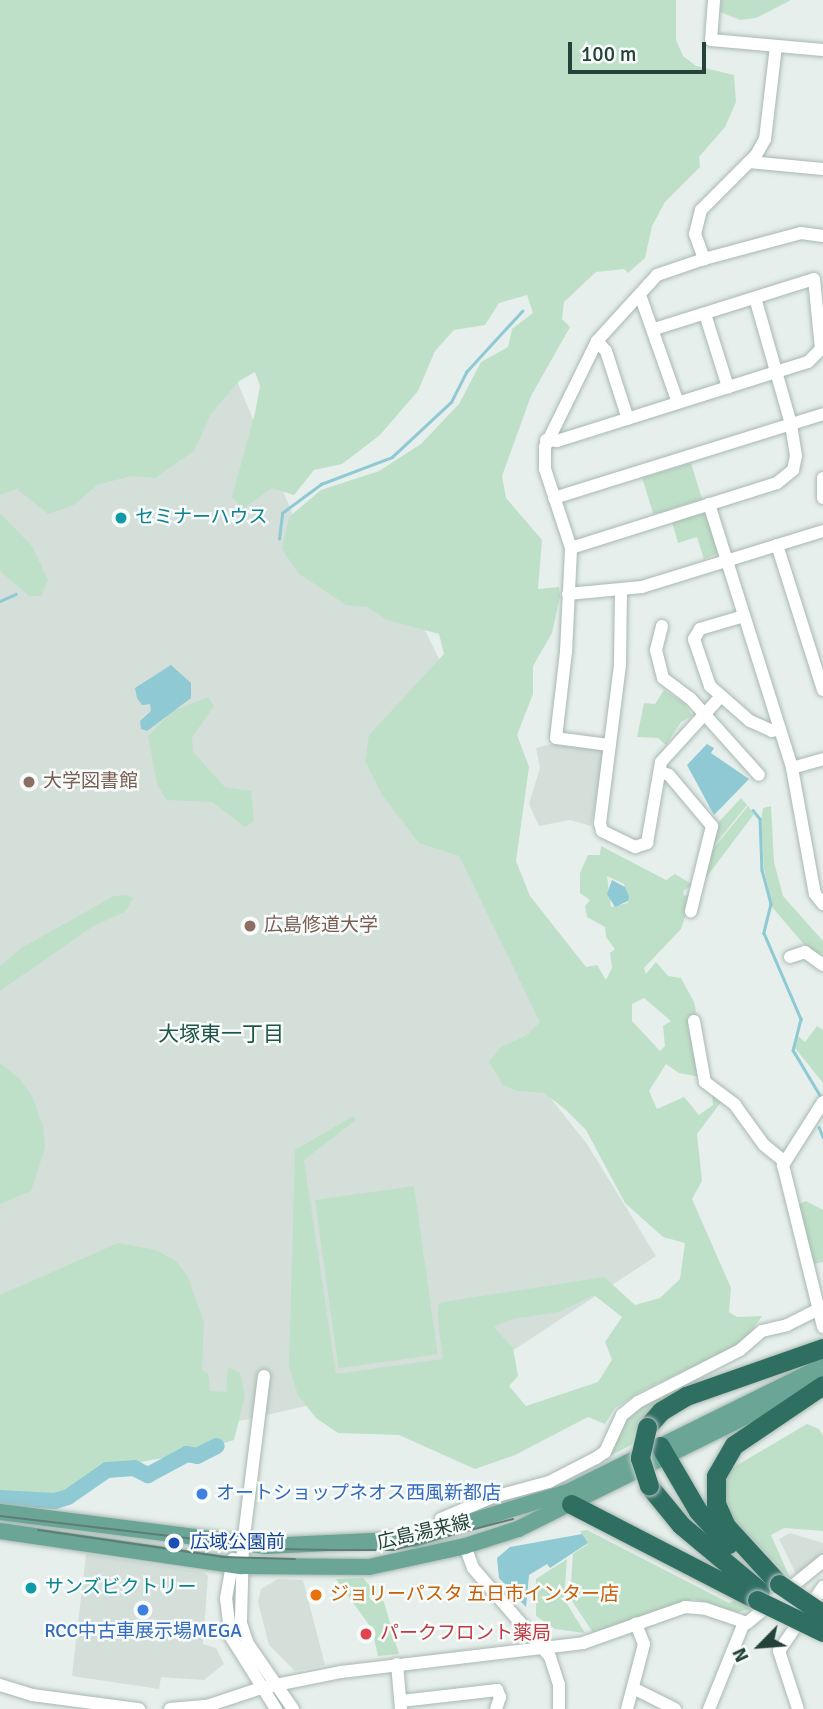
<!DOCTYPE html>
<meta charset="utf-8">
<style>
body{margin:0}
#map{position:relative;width:823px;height:1709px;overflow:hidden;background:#e6efeb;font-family:Signika,"Noto Sans JP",sans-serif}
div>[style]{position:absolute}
.built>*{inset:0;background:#d4dfda}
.green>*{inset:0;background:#bfe0c8;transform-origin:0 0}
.water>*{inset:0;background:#8ec9d4}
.stream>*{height:2.5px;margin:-1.25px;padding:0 1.25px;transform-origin:1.25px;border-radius:1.25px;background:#8ec9d4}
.river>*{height:16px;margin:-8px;padding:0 8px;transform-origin:8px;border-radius:8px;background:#8ec9d4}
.roads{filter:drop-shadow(0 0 2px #a8b8b2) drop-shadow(0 0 2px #a8b8b2)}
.minor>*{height:12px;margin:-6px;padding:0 6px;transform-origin:6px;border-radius:6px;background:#fff}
.major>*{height:16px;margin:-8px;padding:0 8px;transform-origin:8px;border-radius:8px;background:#6aa596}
.highway>*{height:19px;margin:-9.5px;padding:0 9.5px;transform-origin:9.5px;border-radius:9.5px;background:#2f6f62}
.tram>*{height:2px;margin:-1px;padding:0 1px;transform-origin:1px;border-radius:1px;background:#5f7d75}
.bridges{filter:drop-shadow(0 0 2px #c2cac8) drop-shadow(0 0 2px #c2cac8)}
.highway-bridge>*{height:19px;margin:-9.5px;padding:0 9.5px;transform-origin:9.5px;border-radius:9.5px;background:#2f6f62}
.dots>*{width:19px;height:19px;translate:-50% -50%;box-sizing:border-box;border:4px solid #f7fbf9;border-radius:50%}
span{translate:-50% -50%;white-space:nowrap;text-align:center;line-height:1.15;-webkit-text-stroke:5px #f7fbf9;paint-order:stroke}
.culture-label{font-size:19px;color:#0d838f}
.left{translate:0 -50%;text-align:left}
.education-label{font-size:19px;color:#785e54}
.shop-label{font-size:19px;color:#366cbe}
.street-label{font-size:19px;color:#24423a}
.transit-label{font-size:19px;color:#164399}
.food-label{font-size:19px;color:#c56008}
.health-label{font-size:19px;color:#be3a42}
.neighbourhood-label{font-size:21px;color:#1f5548}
.north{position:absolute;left:725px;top:1611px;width:70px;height:70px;-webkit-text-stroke:5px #f7fbf9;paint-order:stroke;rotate:245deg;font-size:19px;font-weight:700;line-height:28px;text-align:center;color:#24423a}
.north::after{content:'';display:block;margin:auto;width:24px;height:32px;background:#24423a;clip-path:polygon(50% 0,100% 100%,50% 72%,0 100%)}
.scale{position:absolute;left:568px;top:42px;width:138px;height:32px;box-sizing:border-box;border:4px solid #24423a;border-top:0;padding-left:9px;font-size:21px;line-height:24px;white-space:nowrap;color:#24423a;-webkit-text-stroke:5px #f7fbf9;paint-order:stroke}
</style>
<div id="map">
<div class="built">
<i style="clip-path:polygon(234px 374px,315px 567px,415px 610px,446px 673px,452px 831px,549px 1021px,525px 1066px,587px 1144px,656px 1256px,473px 1377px,328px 1401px,169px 1437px,0 1462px,0 483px)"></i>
<i style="clip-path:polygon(551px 744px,600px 749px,604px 754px,591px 826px,570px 820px,539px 826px,529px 804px,540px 768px,536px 748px)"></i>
<i style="clip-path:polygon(790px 1533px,823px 1543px,823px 1554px,798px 1578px,779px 1539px)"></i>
<i style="clip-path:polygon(86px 1554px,203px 1572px,208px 1576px,203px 1644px,216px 1648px,224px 1664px,204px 1680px,161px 1677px,159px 1689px,72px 1676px)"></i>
<i style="clip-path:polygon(278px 1579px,303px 1580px,325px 1665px,295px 1671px,269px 1645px,258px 1602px,261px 1589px)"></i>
</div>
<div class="green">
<i style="clip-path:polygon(evenodd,0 0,676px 0,676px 40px,683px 56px,696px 66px,734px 75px,736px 102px,725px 127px,699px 157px,700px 167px,665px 202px,652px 226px,645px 258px,628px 273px,624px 269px,596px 272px,564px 302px,562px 319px,570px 327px,531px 396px,502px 476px,506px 498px,542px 540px,538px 589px,559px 587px,560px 596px,552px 633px,533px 666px,533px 694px,517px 735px,529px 767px,516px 861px,530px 896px,586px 967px,597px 965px,606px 980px,612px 968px,610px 953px,615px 949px,606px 937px,605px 927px,587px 917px,585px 906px,590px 900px,580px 893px,580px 873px,588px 855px,600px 855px,601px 846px,666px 880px,675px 874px,693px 885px,683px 891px,684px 896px,693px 893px,681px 929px,644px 968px,646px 974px,656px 962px,668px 976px,681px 978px,694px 1002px,697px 1016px,687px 1028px,692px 1034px,700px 1077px,679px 1073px,666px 1064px,649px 1091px,657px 1109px,684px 1097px,699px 1115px,713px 1105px,712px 1095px,721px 1102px,697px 1134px,702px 1181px,692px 1199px,731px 1288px,729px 1312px,737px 1317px,762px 1316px,743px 1343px,640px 1392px,615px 1408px,605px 1424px,588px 1417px,515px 1455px,475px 1469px,399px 1435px,338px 1433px,316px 1418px,298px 1395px,289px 1367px,295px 1150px,353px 1116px,356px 1120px,304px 1160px,336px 1374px,443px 1359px,438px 1321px,438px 1305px,443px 1302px,604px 1277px,635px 1305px,660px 1298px,680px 1279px,685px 1243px,663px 1237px,625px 1203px,586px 1130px,566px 1110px,544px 1093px,517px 1091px,503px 1085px,489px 1062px,501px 1047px,527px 1035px,540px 1022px,459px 856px,419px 843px,382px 795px,365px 761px,369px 735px,444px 654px,439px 634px,387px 620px,367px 607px,346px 605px,298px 573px,282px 549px,289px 517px,321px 490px,379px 471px,421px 444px,459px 404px,481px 362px,508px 347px,512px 329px,533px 313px,527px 295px,499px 303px,485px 325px,454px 330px,435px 351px,418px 391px,380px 435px,342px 464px,314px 470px,294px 495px,272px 488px,243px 509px,232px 497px,255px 413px,260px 386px,255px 372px,239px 381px,211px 414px,194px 451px,155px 478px,131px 476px,97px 485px,74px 505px,48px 514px,17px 489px,0 495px,0 0,607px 876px,624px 884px,628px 903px,611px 907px,607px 876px,0 0,644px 998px,671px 1021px,663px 1026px,665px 1046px,660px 1051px,632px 1021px,632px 1004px,644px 998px,0 0,594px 1295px,622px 1317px,605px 1342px,612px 1360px,598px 1382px,526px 1406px,509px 1386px,518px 1376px,513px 1348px,494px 1327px,512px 1319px,559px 1312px,594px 1295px)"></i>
<i style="clip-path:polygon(721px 0,791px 0,756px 18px,740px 20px,720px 12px)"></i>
<i style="left:691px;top:463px;width:38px;height:51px;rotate:73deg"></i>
<i style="clip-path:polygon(0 513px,32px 546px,48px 580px,41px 596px,29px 596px,0 571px)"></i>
<i style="clip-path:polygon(702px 513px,707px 515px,719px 553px,704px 559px,697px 537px,678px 543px,672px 522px)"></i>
<i style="clip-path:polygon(664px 690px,685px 704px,692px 716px,681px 722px,666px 745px,658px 738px,637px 737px,644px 703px,655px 704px)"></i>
<i style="clip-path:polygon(208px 697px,214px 706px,192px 737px,193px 752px,225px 787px,251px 791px,254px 821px,245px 827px,212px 802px,166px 800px,157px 784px,148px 736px,171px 712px)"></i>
<i style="clip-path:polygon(741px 798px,747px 805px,709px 852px,716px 825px)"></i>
<i style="clip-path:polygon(748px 806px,754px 814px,702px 883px,708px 855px)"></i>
<i style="clip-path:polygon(771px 806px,774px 862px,783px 896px,823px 941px,823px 955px,807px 948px,772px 907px,764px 869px,761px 820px,763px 808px)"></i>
<i style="clip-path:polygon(127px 895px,133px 898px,126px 911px,92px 927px,0 991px,0 966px,21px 948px,114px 896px)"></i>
<i style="clip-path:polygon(817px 1026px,823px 1030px,823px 1083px,795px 1048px,798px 1036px,805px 1042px)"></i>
<i style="clip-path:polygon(0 1063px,20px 1079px,33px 1098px,43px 1126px,45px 1148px,31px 1191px,0 1204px)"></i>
<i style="left:414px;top:1186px;width:170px;height:100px;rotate:82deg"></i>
<i style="clip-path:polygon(806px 1201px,823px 1210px,823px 1262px,814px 1264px,802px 1225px,799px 1204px)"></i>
<i style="clip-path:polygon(118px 1243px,156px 1250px,176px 1261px,187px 1275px,204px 1322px,202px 1370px,208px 1374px,210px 1391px,226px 1392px,228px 1367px,240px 1373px,245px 1396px,234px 1440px,196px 1452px,101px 1469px,62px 1496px,38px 1498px,0 1493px,0 1295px)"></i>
<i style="clip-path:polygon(677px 1390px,638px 1427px,633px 1444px,598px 1462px,620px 1425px,648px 1401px)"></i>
<i style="clip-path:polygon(807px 1424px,819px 1429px,823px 1436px,823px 1531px,784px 1528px,771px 1535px,790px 1578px,732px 1518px,724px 1496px,725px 1477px,729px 1470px)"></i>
<i style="clip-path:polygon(587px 1530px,729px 1603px,739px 1599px,757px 1608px,737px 1612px,693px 1599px,594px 1634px,570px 1598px,573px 1554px,588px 1544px,580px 1531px)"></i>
<i style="clip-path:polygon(567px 1559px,564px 1599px,585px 1633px,555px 1629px,536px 1616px,536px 1579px)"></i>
<i style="clip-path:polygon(363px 1578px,384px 1602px,399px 1654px,378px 1656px,372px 1629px,336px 1579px)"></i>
</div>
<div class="water">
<i style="clip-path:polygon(171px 665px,191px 683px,191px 698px,147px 731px,141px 729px,140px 721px,151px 711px,150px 704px,142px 705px,137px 698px,135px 688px)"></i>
<i style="clip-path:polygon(707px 744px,714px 748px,711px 753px,749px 779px,714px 815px,687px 765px)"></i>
<i style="clip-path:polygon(612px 880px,625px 887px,629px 896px,628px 901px,615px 907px,607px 894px)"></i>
<i style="clip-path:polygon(582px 1534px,588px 1543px,550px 1568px,547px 1564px,529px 1575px,526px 1607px,499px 1578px,497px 1558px,510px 1547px)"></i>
</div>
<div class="stream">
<i style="left:279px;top:539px;width:26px;rotate:-83deg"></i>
<i style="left:282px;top:513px;width:49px;rotate:-36.6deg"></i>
<i style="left:321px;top:484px;width:76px;rotate:-20.8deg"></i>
<i style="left:392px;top:457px;width:81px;rotate:-43deg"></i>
<i style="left:451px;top:402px;width:34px;rotate:-63deg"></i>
<i style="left:466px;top:372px;width:83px;rotate:-47.4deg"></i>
<i style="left:0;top:601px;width:17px;rotate:-24deg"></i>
<i style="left:753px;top:810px;width:11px;rotate:52deg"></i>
<i style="left:760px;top:819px;width:51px;rotate:87.8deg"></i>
<i style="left:762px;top:870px;width:35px;rotate:75deg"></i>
<i style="left:771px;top:904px;width:30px;rotate:104deg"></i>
<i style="left:764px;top:933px;width:94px;rotate:66.7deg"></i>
<i style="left:801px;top:1019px;width:32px;rotate:104deg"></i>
<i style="left:793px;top:1050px;width:55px;rotate:59.2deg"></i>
<i style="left:819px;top:1127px;width:11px;rotate:68deg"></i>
</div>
<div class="river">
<i style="left:0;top:1498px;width:55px;rotate:3.1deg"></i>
<i style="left:55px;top:1501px;width:14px;rotate:-17deg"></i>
<i style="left:68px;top:1497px;width:47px;rotate:-34.7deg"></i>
<i style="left:107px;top:1470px;width:27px;rotate:-4deg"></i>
<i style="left:134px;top:1468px;width:16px;rotate:27deg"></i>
<i style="left:148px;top:1475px;width:44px;rotate:-28.3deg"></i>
<i style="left:187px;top:1454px;width:10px;rotate:11deg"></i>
<i style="left:197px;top:1456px;width:22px;rotate:-27deg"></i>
</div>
<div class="roads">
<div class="minor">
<i style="left:714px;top:0;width:40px;rotate:94.3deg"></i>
<i style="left:711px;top:40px;width:112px;rotate:5.1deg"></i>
<i style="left:776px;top:46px;width:94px;rotate:96.7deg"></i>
<i style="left:765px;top:139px;width:18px;rotate:119deg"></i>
<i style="left:756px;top:155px;width:78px;rotate:135deg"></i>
<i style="left:701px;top:210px;width:25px;rotate:104deg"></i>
<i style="left:695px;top:234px;width:27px;rotate:70deg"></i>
<i style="left:704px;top:259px;width:100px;rotate:-15deg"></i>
<i style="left:801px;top:233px;width:22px;rotate:8deg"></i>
<i style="left:749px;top:162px;width:74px;rotate:5.4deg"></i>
<i style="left:640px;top:295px;width:114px;rotate:70.6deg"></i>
<i style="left:705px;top:314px;width:77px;rotate:72.5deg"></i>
<i style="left:597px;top:341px;width:13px;rotate:48deg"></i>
<i style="left:606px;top:351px;width:71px;rotate:72.1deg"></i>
<i style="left:546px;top:440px;width:11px;rotate:5deg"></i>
<i style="left:557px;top:441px;width:263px;rotate:-17.5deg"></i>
<i style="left:808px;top:362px;width:18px;rotate:-45deg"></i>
<i style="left:821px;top:349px;width:70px;rotate:-95.7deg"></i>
<i style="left:814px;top:279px;width:168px;rotate:162.6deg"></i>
<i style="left:823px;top:478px;width:20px;rotate:90deg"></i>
<i style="left:554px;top:498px;width:282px;rotate:-17.3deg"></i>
<i style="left:709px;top:504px;width:277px;rotate:72.5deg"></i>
<i style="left:792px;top:768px;width:128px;rotate:79.7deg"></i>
<i style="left:815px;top:894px;width:13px;rotate:51deg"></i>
<i style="left:777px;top:545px;width:152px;rotate:72.4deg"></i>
<i style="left:571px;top:548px;width:216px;rotate:-17.5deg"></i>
<i style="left:777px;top:483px;width:21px;rotate:-39deg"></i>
<i style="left:793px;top:470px;width:14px;rotate:-78deg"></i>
<i style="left:796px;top:456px;width:32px;rotate:-99deg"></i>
<i style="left:791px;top:424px;width:131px;rotate:-105.9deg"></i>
<i style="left:621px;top:591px;width:74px;rotate:90.8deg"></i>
<i style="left:620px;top:665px;width:159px;rotate:97.2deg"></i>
<i style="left:600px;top:823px;width:8px;rotate:76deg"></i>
<i style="left:602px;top:831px;width:37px;rotate:26deg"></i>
<i style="left:635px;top:847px;width:13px;rotate:-18deg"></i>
<i style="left:647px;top:843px;width:82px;rotate:-80.2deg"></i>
<i style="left:661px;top:762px;width:89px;rotate:-47.7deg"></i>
<i style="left:568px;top:594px;width:74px;rotate:-5.4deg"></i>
<i style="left:642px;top:587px;width:189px;rotate:-17.2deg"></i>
<i style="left:744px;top:616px;width:46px;rotate:163.5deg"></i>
<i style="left:700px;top:629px;width:12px;rotate:121deg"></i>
<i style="left:694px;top:639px;width:50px;rotate:71.2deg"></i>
<i style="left:710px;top:686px;width:53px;rotate:41.2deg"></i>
<i style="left:750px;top:721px;width:24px;rotate:24deg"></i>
<i style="left:772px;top:731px;width:8px;rotate:-14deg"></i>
<i style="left:662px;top:626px;width:25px;rotate:104deg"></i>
<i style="left:656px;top:650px;width:29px;rotate:76deg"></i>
<i style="left:663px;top:678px;width:34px;rotate:37deg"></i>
<i style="left:690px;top:698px;width:103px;rotate:48.1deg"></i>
<i style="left:609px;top:745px;width:53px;rotate:-172.5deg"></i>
<i style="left:556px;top:738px;width:87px;rotate:-83.4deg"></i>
<i style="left:566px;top:652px;width:104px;rotate:-87.2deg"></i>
<i style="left:571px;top:548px;width:83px;rotate:-108.2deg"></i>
<i style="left:545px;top:469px;width:22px;rotate:-90deg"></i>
<i style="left:545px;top:447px;width:118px;rotate:-63.9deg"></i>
<i style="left:597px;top:341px;width:89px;rotate:-47.7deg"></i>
<i style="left:657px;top:275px;width:50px;rotate:-18.8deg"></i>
<i style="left:792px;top:768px;width:32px;rotate:-16deg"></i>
<i style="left:660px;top:772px;width:9px;rotate:18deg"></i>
<i style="left:669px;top:775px;width:67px;rotate:49.9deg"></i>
<i style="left:712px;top:826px;width:88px;rotate:103.9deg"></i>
<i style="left:790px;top:957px;width:16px;rotate:-18deg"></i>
<i style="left:805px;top:952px;width:22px;rotate:36deg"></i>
<i style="left:694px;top:1021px;width:62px;rotate:79.8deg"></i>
<i style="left:705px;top:1082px;width:38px;rotate:37deg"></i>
<i style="left:735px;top:1105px;width:49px;rotate:54.1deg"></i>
<i style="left:764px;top:1145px;width:26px;rotate:39deg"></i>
<i style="left:823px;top:1102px;width:75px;rotate:122.4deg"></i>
<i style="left:783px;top:1165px;width:167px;rotate:76.1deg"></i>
<i style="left:264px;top:1376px;width:169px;rotate:97.1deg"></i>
<i style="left:243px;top:1544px;width:79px;rotate:91.5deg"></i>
<i style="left:241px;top:1623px;width:22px;rotate:72deg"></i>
<i style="left:248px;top:1644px;width:79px;rotate:55.3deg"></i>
<i style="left:446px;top:1531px;width:13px;rotate:-113deg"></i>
<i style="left:441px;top:1519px;width:53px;rotate:-23.2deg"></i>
<i style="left:490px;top:1498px;width:61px;rotate:-15.2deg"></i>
<i style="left:549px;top:1482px;width:53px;rotate:-27.1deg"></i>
<i style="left:596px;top:1458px;width:11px;rotate:-34deg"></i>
<i style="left:605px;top:1452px;width:41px;rotate:-65.3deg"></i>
<i style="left:622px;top:1415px;width:21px;rotate:-39deg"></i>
<i style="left:638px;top:1402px;width:114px;rotate:-27deg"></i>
<i style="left:740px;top:1350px;width:29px;rotate:-41deg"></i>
<i style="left:762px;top:1331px;width:26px;rotate:-13deg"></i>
<i style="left:787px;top:1325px;width:40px;rotate:-26.6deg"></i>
<i style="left:465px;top:1546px;width:23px;rotate:70deg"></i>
<i style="left:473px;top:1568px;width:118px;rotate:49.1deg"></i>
<i style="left:550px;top:1657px;width:29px;rotate:72deg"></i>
<i style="left:559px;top:1685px;width:24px;rotate:90deg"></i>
<i style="left:233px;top:1559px;width:40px;rotate:100deg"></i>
<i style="left:226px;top:1598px;width:39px;rotate:83deg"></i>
<i style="left:231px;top:1637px;width:85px;rotate:58deg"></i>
<i style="left:397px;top:1664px;width:45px;rotate:84.9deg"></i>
<i style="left:0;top:1685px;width:34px;rotate:17deg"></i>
<i style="left:32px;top:1695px;width:108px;rotate:7.5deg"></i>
<i style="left:633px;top:1688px;width:47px;rotate:26.6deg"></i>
<i style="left:401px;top:1701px;width:97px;rotate:-6.5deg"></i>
<i style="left:497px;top:1690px;width:8px;rotate:67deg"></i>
<i style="left:500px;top:1697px;width:13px;rotate:108deg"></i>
<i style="left:170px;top:1709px;width:37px;rotate:-5deg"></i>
<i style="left:207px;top:1706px;width:57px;rotate:-18.4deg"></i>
<i style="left:261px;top:1688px;width:82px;rotate:-11.3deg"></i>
<i style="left:341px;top:1672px;width:244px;rotate:-6.8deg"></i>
<i style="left:583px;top:1643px;width:108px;rotate:-19.4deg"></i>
<i style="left:685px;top:1607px;width:21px;rotate:5deg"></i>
<i style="left:706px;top:1609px;width:43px;rotate:18.9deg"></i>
<i style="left:747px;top:1623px;width:98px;rotate:-39.2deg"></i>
<i style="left:627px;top:1709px;width:67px;rotate:-75.3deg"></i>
<i style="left:644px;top:1644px;width:22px;rotate:-112deg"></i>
<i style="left:709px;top:1709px;width:93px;rotate:-67.9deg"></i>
<i style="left:798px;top:1709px;width:61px;rotate:-108.1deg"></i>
<i style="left:779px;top:1651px;width:78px;rotate:-55.5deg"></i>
</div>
<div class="major">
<i style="left:0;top:1512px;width:267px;rotate:7.3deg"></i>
<i style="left:265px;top:1546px;width:149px;rotate:-2.7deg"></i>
<i style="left:414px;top:1539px;width:161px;rotate:-17deg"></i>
<i style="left:568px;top:1492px;width:284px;rotate:-26.3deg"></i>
<i style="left:0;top:1531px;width:244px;rotate:8.3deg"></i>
<i style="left:241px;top:1566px;width:128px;rotate:0.4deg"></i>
<i style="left:369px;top:1567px;width:98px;rotate:-12.3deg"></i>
<i style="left:465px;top:1546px;width:56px;rotate:-17.8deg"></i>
<i style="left:518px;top:1529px;width:335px;rotate:-26.3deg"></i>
</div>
<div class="highway">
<i style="left:647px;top:1427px;width:21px;rotate:-49deg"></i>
<i style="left:661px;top:1411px;width:29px;rotate:-31deg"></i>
<i style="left:686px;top:1396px;width:145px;rotate:-19.3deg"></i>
<i style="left:660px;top:1446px;width:75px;rotate:59.7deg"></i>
<i style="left:698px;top:1511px;width:45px;rotate:47.7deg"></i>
<i style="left:649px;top:1486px;width:50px;rotate:50.6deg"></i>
<i style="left:681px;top:1525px;width:103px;rotate:39.9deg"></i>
<i style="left:571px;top:1504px;width:209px;rotate:27.3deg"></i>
<i style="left:779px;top:1584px;width:79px;rotate:-132.4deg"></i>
<i style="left:726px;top:1526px;width:24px;rotate:-114deg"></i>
<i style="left:716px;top:1504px;width:28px;rotate:-90deg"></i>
<i style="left:716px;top:1476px;width:36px;rotate:-60deg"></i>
<i style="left:734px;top:1445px;width:107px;rotate:-34deg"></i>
</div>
</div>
<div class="tram">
<i style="left:0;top:1516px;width:284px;rotate:6.7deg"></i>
<i style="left:282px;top:1549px;width:47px;rotate:1.2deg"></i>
<i style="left:329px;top:1550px;width:64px"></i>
<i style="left:393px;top:1550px;width:124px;rotate:-14.5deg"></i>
<i style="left:38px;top:1530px;width:186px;rotate:8.3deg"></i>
<i style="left:222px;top:1557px;width:73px;rotate:1.6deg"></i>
</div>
<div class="bridges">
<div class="highway-bridge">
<i style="left:647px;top:1427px;width:32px;rotate:103deg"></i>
<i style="left:640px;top:1458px;width:29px;rotate:72deg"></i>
<i style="left:779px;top:1584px;width:53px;rotate:34.3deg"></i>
<i style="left:757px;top:1600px;width:73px;rotate:25.9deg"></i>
</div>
</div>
<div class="dots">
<i style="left:121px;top:518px;background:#0f9aa8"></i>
<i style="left:29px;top:782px;background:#8d6e63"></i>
<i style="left:250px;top:926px;background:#8d6e63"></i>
<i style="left:202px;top:1494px;background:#3f7fe0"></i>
<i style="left:174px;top:1543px;background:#1a4fb4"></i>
<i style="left:31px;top:1588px;background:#0f9aa8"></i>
<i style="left:316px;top:1595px;background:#e8710a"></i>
<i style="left:143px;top:1610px;background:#3f7fe0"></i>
<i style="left:366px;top:1634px;background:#e0444e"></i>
</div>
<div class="culture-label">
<span class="left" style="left:135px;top:518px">セミナーハウス</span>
<span class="left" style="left:45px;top:1588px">サンズビクトリー</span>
</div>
<div class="education-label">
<span class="left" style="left:43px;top:782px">大学図書館</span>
<span class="left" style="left:264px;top:926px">広島修道大学</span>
</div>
<div class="shop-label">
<span class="left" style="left:216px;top:1494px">オートショップネオス西風新都店</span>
<span style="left:143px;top:1632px">RCC中古車展示場MEGA</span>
</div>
<div class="street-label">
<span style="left:424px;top:1533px;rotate:-13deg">広島湯来線</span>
</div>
<div class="transit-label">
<span class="left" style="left:190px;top:1543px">広域公園前</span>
</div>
<div class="food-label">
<span class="left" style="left:330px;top:1595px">ジョリーパスタ 五日市インター店</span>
</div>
<div class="health-label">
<span class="left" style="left:380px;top:1634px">パークフロント薬局</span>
</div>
<div class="neighbourhood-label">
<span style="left:221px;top:1034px">大塚東一丁目</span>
</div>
<div class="north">N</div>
<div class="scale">100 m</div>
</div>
